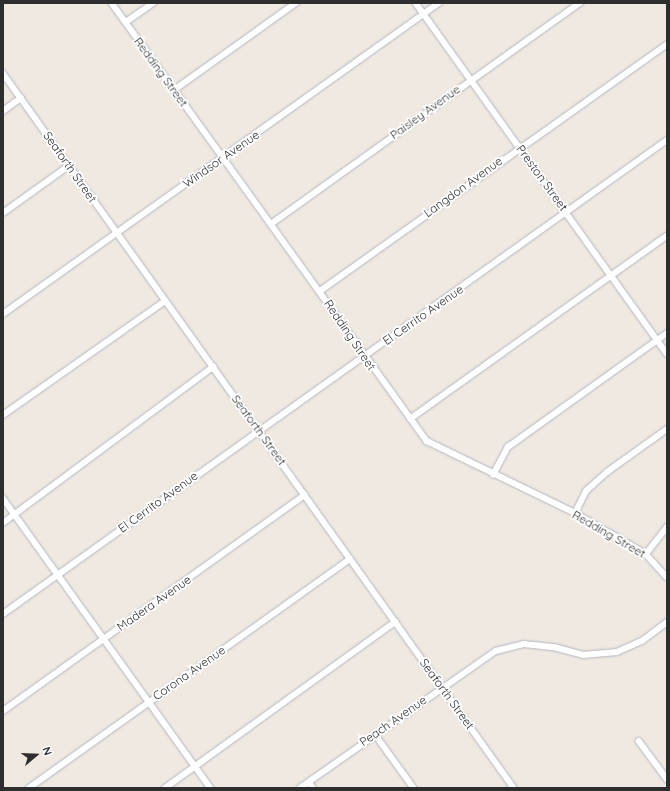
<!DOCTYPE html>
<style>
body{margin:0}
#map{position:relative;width:670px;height:791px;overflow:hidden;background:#efe9e1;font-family:Quicksand,sans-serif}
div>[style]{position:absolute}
.roads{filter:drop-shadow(0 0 1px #b4b7c1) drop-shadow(0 0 1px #b4b7c1)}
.minor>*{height:5.5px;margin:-2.75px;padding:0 2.75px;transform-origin:2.75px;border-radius:2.75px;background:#fff}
span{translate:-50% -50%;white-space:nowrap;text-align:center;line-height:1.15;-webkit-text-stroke:4px #fff;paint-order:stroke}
.street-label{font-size:12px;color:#2e2e2e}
.frame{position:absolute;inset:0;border:4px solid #2e2e2e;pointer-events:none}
.north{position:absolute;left:16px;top:735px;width:40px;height:40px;-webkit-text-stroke:3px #fff;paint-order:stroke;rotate:71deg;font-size:11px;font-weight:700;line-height:16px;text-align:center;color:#2e2e2e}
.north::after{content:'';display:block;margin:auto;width:14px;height:18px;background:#2e2e2e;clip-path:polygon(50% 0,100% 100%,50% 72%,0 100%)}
</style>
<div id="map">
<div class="roads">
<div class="minor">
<i style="left:112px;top:3px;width:540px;rotate:54.28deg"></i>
<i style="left:427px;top:441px;width:165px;rotate:25.9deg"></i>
<i style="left:575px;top:513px;width:82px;rotate:30deg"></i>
<i style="left:646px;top:554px;width:31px;rotate:48deg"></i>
<i style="left:416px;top:3px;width:431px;rotate:54.4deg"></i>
<i style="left:126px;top:22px;width:33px;rotate:-35deg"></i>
<i style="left:3px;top:73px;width:879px;rotate:54.45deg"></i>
<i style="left:174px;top:90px;width:150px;rotate:-35.5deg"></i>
<i style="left:3px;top:111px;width:22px;rotate:-36deg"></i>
<i style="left:3px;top:213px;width:82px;rotate:-35.6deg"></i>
<i style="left:271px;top:224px;width:380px;rotate:-35.6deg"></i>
<i style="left:320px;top:291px;width:426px;rotate:-35.4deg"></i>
<i style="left:3px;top:314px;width:536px;rotate:-35.5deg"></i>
<i style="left:3px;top:415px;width:198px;rotate:-35.1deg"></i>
<i style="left:410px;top:419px;width:315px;rotate:-35.5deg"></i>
<i style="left:493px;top:475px;width:32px;rotate:-62deg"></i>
<i style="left:508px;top:447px;width:196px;rotate:-35.6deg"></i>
<i style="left:3px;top:498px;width:357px;rotate:54.4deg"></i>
<i style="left:575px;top:513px;width:25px;rotate:-63deg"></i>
<i style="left:586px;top:491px;width:28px;rotate:-42deg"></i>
<i style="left:607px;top:472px;width:74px;rotate:-35.6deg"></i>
<i style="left:3px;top:523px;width:262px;rotate:-36.6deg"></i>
<i style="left:646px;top:554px;width:34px;rotate:-52deg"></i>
<i style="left:3px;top:614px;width:816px;rotate:-35.52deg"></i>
<i style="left:3px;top:711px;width:371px;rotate:-35.6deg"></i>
<i style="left:375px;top:734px;width:67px;rotate:54.2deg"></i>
<i style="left:639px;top:741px;width:47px;rotate:53.6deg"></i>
<i style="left:309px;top:782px;width:7px;rotate:56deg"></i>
<i style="left:29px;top:788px;width:394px;rotate:-35.5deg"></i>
<i style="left:165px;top:788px;width:284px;rotate:-35.8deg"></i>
<i style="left:300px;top:788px;width:239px;rotate:-35deg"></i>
<i style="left:496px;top:651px;width:29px;rotate:-14deg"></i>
<i style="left:524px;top:644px;width:30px;rotate:6deg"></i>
<i style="left:554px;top:647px;width:30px;rotate:15deg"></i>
<i style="left:583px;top:655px;width:34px;rotate:-5deg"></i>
<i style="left:617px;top:652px;width:27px;rotate:-24deg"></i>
<i style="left:642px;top:641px;width:31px;rotate:-37deg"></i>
</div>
</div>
<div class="street-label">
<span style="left:161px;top:72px;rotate:54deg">Redding Street</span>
<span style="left:425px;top:112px;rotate:-36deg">Paisley Avenue</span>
<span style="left:221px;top:159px;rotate:-35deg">Windsor Avenue</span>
<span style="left:70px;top:167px;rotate:55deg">Seaforth Street</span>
<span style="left:542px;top:178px;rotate:54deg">Preston Street</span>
<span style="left:463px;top:187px;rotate:-36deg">Langdon Avenue</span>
<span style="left:423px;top:315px;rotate:-35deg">El Cerrito Avenue</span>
<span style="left:350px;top:335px;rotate:56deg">Redding Street</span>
<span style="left:259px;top:430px;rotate:54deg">Seaforth Street</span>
<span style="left:158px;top:502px;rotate:-36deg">El Cerrito Avenue</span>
<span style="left:609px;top:534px;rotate:30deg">Redding Street</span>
<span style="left:154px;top:603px;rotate:-35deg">Madera Avenue</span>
<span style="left:189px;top:673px;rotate:-35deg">Corona Avenue</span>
<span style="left:447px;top:694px;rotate:54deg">Seaforth Street</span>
<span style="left:393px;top:721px;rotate:-35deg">Peach Avenue</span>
</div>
<div class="frame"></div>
<div class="north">N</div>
</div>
